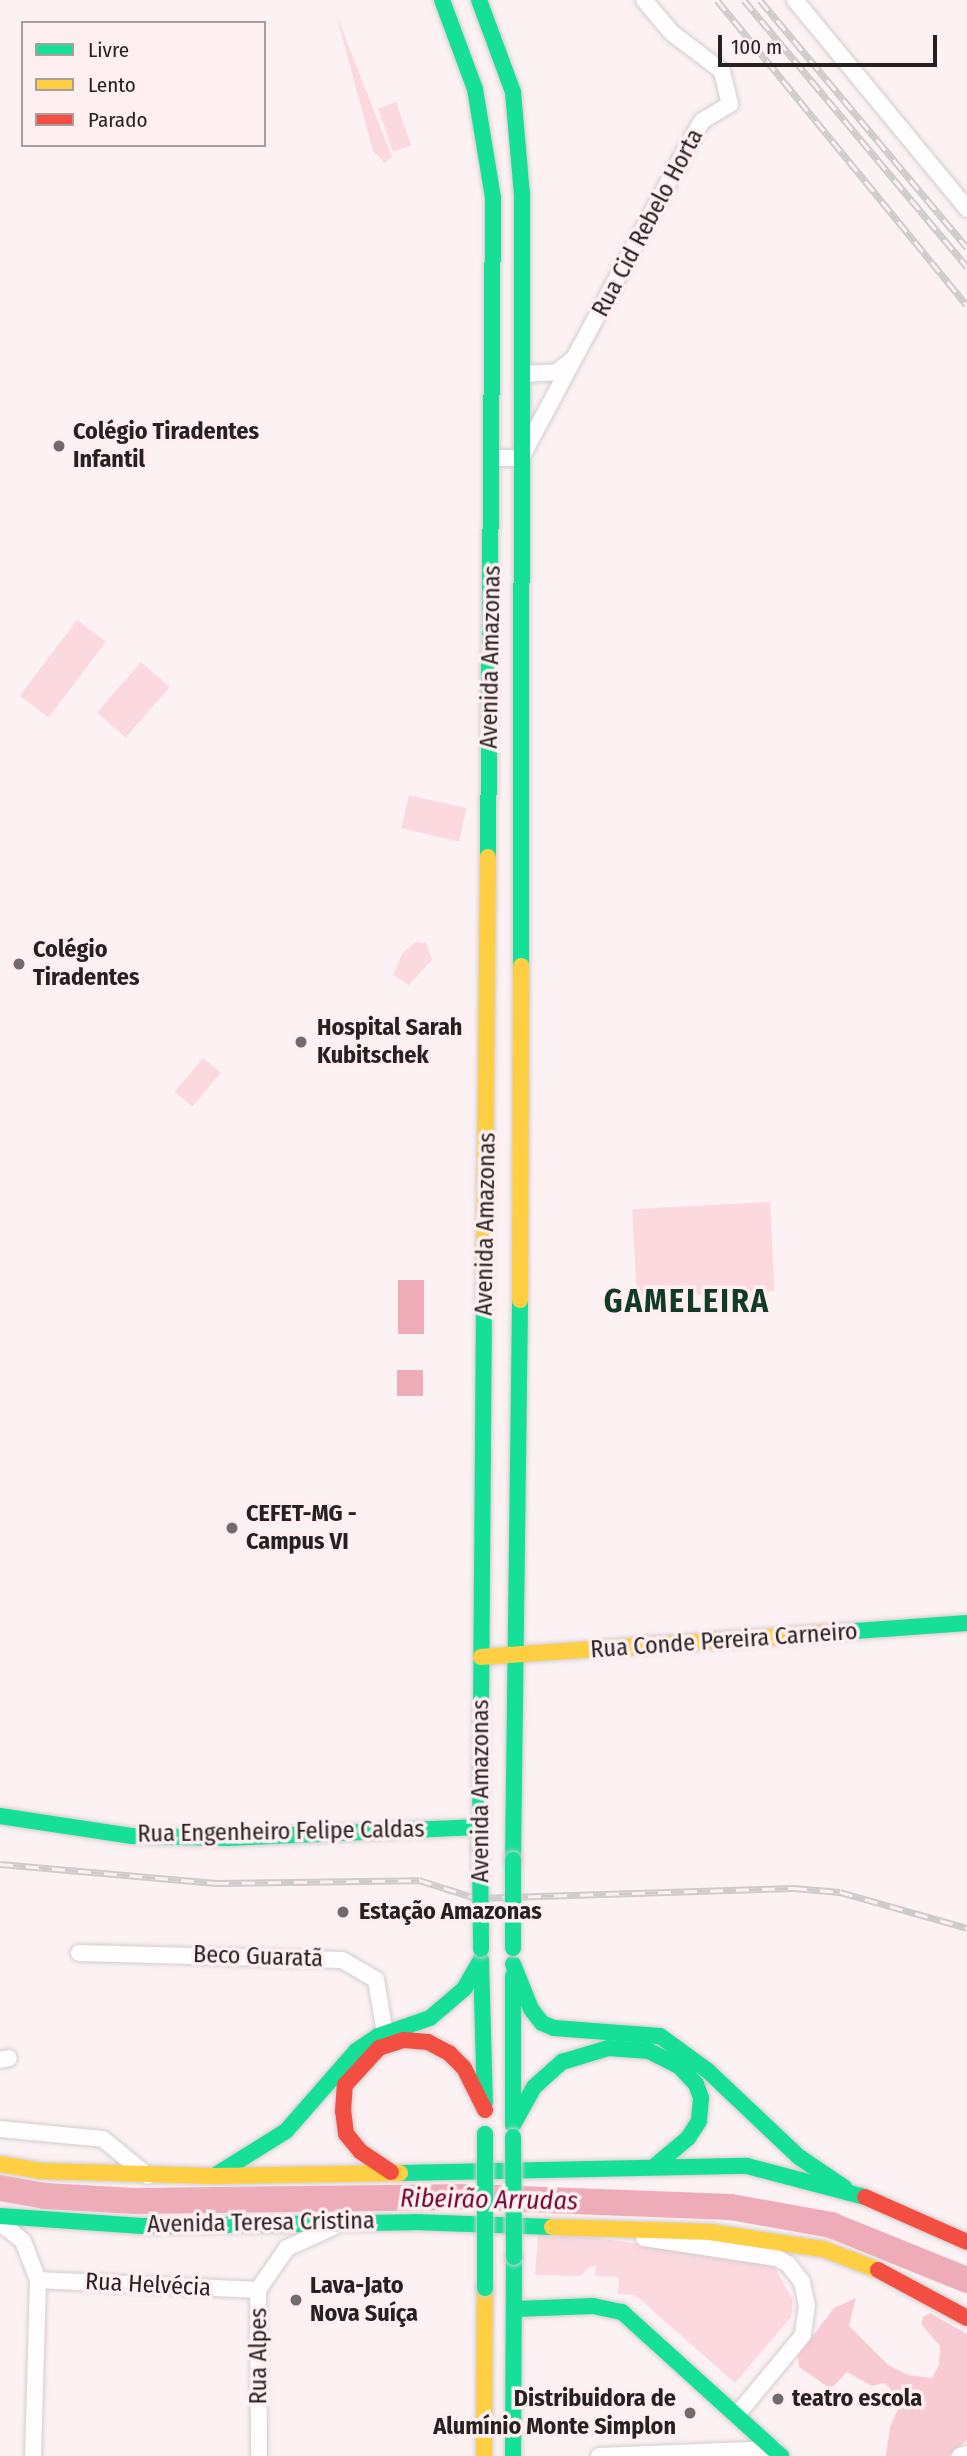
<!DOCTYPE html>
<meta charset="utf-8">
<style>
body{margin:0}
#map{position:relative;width:967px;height:2456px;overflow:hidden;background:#fcf2f4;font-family:"Fira Sans Condensed",sans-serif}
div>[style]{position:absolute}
.green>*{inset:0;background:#fbd9df;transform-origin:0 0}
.forest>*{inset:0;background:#f8cbd3}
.water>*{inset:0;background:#eeacb8;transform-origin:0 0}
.river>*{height:26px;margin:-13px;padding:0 13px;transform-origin:13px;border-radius:13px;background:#eeacb8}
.roads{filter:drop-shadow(0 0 2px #d4ccce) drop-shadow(0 0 2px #d4ccce)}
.street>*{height:16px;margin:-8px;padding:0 8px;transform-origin:8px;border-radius:8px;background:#fffdfd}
.fast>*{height:16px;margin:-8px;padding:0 8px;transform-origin:8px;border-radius:8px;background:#16e098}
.slow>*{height:16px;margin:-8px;padding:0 8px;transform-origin:8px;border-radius:8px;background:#ffcf43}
.jam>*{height:16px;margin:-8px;padding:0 8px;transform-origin:8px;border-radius:8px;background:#f24e42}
.rail>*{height:7px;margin-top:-3.5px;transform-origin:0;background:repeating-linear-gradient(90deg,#ffeff1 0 13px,#cecbcb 0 26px);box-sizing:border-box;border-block:2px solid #cecbcb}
.bridges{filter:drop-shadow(0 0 2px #d3cecf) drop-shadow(0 0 2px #d3cecf)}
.fast-bridge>*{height:16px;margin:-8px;padding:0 8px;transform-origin:8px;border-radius:8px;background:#16e098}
.dots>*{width:19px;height:19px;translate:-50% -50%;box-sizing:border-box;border:4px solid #ffeff1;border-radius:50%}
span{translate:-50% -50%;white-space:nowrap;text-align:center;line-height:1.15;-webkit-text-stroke:7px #ffeff1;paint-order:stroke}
.street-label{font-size:24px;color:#282122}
.poi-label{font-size:24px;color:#282122;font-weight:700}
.left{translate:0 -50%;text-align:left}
.right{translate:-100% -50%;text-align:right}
.water-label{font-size:26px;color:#760831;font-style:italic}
.district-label{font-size:32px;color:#123b25;font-weight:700;letter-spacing:2px}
.legend{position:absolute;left:21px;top:21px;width:245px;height:126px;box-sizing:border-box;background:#ffeff1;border:2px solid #a99d9e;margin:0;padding:9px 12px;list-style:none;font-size:21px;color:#282122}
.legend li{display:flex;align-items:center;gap:14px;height:35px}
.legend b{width:35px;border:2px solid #a99d9e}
.scale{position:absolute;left:718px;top:35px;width:219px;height:32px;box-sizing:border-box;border:4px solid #282122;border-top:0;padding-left:9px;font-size:21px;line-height:24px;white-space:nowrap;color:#282122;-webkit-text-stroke:5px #ffeff1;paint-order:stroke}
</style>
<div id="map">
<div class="green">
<i style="clip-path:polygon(336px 14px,392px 157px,385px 163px,373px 151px)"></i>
<i style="left:396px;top:102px;width:46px;height:19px;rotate:71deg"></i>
<i style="left:77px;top:620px;width:36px;height:95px;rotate:37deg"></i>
<i style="left:141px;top:662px;width:38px;height:67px;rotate:41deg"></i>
<i style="left:409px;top:795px;width:59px;height:34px;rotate:13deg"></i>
<i style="clip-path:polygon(416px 942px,426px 943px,432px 960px,409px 985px,393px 975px,403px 952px)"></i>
<i style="left:203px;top:1058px;width:23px;height:44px;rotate:40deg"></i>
<i style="left:770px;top:1202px;width:89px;height:138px;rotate:87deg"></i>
<i style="clip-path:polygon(538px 2235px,590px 2237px,772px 2263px,793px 2300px,791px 2317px,735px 2383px,635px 2295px,618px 2294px,619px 2277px,595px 2276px,596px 2266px,591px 2266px,580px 2276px,535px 2275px)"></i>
</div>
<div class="forest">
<i style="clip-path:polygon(856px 2298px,849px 2326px,888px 2365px,908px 2375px,932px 2378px,939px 2365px,940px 2346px,921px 2324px,923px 2317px,930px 2313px,967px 2334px,967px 2440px,949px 2456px,886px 2456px,890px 2427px,898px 2409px,890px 2388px,884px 2383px,872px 2386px,847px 2372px,831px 2389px,799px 2367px,798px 2355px,834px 2308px)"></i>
</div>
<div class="water">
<i style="left:398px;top:1280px;width:26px;height:54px"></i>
<i style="left:397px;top:1370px;width:26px;height:26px"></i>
</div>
<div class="river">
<i style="left:0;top:2188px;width:46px;rotate:10.1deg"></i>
<i style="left:45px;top:2196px;width:90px;rotate:3.2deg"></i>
<i style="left:135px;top:2201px;width:334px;rotate:-0.7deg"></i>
<i style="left:469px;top:2197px;width:262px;rotate:2.2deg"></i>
<i style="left:731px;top:2207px;width:102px;rotate:10.2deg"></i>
<i style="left:831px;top:2225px;width:147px;rotate:22deg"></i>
</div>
<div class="roads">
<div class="street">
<i style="left:795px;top:0;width:271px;rotate:50.5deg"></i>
<i style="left:522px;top:374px;width:35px;rotate:-3deg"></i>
<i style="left:557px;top:372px;width:22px;rotate:-39deg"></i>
<i style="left:493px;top:458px;width:28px"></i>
<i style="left:521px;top:458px;width:359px;rotate:-61.9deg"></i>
<i style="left:690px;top:141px;width:23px;rotate:-59deg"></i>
<i style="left:702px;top:121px;width:33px;rotate:-31deg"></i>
<i style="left:730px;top:104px;width:34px;rotate:-104deg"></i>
<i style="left:722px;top:71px;width:63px;rotate:-142.8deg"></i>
<i style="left:672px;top:33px;width:43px;rotate:-130.3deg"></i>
<i style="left:79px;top:1953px;width:263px;rotate:1.5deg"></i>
<i style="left:342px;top:1960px;width:39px;rotate:30deg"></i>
<i style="left:376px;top:1980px;width:54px;rotate:80.4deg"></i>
<i style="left:0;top:2060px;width:9px;rotate:-13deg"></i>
<i style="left:0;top:2129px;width:103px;rotate:5.5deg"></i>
<i style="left:103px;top:2139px;width:58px;rotate:39.4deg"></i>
<i style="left:0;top:2223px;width:29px;rotate:38deg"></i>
<i style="left:23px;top:2241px;width:42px;rotate:69deg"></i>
<i style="left:38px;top:2280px;width:176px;rotate:91.6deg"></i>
<i style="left:644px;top:2238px;width:134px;rotate:8.6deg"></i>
<i style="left:777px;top:2258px;width:13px;rotate:29deg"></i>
<i style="left:788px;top:2264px;width:23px;rotate:52deg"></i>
<i style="left:802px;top:2282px;width:24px;rotate:78deg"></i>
<i style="left:807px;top:2305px;width:30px;rotate:98deg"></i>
<i style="left:803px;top:2335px;width:105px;rotate:129.6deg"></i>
<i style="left:38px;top:2280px;width:220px;rotate:2.6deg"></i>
<i style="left:259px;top:2456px;width:166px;rotate:-90.3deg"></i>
<i style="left:258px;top:2290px;width:51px;rotate:-55.4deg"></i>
<i style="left:287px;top:2248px;width:51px;rotate:-24.5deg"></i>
<i style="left:599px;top:2456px;width:176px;rotate:-2.3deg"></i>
<i style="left:960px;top:2456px;width:7px;rotate:-16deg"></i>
</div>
<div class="fast">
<i style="left:442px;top:0;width:95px;rotate:69.7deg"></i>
<i style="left:475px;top:89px;width:110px;rotate:80.6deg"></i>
<i style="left:493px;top:198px;width:659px;rotate:90.43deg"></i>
<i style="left:479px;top:0;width:98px;rotate:69.7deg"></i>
<i style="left:513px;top:92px;width:102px;rotate:85deg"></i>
<i style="left:522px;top:194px;width:772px;rotate:90.07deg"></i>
<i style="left:842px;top:1632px;width:125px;rotate:-4.1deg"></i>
<i style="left:0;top:1816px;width:134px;rotate:8.6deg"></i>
<i style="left:132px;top:1836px;width:95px;rotate:1.2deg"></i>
<i style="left:227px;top:1838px;width:252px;rotate:-2.5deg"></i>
<i style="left:480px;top:1848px;width:540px;rotate:-89.58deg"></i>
<i style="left:513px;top:1860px;width:560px;rotate:-89.28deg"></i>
<i style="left:481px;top:1961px;width:142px;rotate:88.4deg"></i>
<i style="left:513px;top:1964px;width:48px;rotate:68.2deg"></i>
<i style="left:531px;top:2009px;width:18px;rotate:52deg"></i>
<i style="left:542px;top:2023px;width:13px;rotate:23deg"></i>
<i style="left:554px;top:2028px;width:106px;rotate:4.3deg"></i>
<i style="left:660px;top:2036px;width:59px;rotate:36.1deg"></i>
<i style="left:708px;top:2071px;width:125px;rotate:43.4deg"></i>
<i style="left:799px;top:2157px;width:55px;rotate:34deg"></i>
<i style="left:513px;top:1976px;width:146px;rotate:90deg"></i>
<i style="left:513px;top:2125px;width:43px;rotate:-61.1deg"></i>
<i style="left:534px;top:2087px;width:38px;rotate:-42deg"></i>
<i style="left:562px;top:2062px;width:48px;rotate:-16.9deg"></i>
<i style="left:608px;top:2048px;width:41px;rotate:4.2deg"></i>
<i style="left:649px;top:2051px;width:34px;rotate:27deg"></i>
<i style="left:679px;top:2066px;width:25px;rotate:47deg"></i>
<i style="left:696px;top:2084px;width:15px;rotate:70deg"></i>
<i style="left:701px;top:2098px;width:23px;rotate:95deg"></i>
<i style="left:699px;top:2121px;width:20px;rotate:123deg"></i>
<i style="left:688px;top:2138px;width:42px;rotate:139.8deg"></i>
<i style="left:400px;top:2173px;width:347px;rotate:-1.2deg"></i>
<i style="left:747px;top:2166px;width:122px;rotate:14.7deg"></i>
<i style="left:214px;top:2176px;width:85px;rotate:-32deg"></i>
<i style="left:286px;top:2131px;width:106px;rotate:-48.8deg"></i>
<i style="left:356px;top:2051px;width:27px;rotate:-34deg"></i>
<i style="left:378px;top:2036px;width:55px;rotate:-19.1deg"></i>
<i style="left:430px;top:2018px;width:45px;rotate:-40.5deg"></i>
<i style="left:464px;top:1989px;width:34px;rotate:-60deg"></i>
<i style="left:0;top:2216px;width:142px;rotate:4deg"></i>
<i style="left:142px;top:2226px;width:272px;rotate:-0.8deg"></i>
<i style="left:414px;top:2222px;width:138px;rotate:2.1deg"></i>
<i style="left:515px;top:2309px;width:78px;rotate:-2.2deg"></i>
<i style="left:593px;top:2306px;width:30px;rotate:12deg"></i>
<i style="left:622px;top:2312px;width:215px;rotate:42.2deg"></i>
<i style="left:513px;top:2456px;width:199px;rotate:-89.7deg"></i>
</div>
<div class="slow">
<i style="left:520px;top:1300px;width:334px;rotate:-89.8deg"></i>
<i style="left:484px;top:1308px;width:451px;rotate:-89.5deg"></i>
<i style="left:481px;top:1657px;width:362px;rotate:-4deg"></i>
<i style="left:0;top:2164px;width:43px;rotate:9.5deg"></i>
<i style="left:42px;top:2171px;width:172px;rotate:1.7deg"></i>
<i style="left:214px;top:2176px;width:186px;rotate:-0.9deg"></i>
<i style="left:552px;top:2227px;width:158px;rotate:1.8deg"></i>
<i style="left:710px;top:2232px;width:114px;rotate:8.6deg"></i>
<i style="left:823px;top:2249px;width:59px;rotate:20.9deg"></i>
<i style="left:484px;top:2456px;width:168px;rotate:-89.7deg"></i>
</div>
<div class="jam">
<i style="left:391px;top:2172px;width:37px;rotate:-146deg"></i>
<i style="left:360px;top:2151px;width:22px;rotate:-129deg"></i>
<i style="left:346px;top:2134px;width:23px;rotate:-97deg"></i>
<i style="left:343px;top:2111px;width:26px;rotate:-86deg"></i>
<i style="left:345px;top:2085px;width:50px;rotate:-47.4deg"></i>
<i style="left:379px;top:2048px;width:26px;rotate:-18deg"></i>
<i style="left:404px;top:2040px;width:24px;rotate:5deg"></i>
<i style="left:428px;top:2042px;width:24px;rotate:28deg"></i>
<i style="left:449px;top:2053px;width:21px;rotate:45deg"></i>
<i style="left:464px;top:2068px;width:47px;rotate:63.4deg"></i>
<i style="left:865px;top:2197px;width:111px;rotate:23.8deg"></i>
<i style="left:878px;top:2270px;width:101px;rotate:28.3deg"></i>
</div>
</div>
<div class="rail">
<i style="left:717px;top:0;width:394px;rotate:50.7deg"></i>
<i style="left:744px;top:0;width:348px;rotate:50.1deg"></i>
<i style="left:760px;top:0;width:323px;rotate:50.1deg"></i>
<i style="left:0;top:1864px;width:217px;rotate:5deg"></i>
<i style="left:216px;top:1883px;width:203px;rotate:-0.8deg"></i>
<i style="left:419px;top:1880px;width:60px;rotate:17.5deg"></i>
<i style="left:476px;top:1898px;width:318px;rotate:-1.8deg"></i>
<i style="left:794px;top:1888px;width:46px;rotate:5deg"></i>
<i style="left:840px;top:1892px;width:132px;rotate:15.8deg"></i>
</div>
<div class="bridges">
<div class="fast-bridge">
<i style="left:480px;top:1848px;width:101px;rotate:89.4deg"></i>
<i style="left:513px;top:1860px;width:88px;rotate:90deg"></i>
<i style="left:485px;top:2134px;width:154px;rotate:90deg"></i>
<i style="left:513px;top:2137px;width:120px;rotate:89.5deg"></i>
</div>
</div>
<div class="dots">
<i style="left:59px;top:446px;background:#726a6c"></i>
<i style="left:19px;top:964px;background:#726a6c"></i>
<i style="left:301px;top:1042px;background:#726a6c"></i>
<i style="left:232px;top:1528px;background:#726a6c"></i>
<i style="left:343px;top:1912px;background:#726a6c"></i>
<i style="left:296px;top:2300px;background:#726a6c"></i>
<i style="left:778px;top:2399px;background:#726a6c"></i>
<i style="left:690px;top:2413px;background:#726a6c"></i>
</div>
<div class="street-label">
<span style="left:648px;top:223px;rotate:-62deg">Rua Cid Rebelo Horta</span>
<span style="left:491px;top:657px;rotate:-89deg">Avenida Amazonas</span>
<span style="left:486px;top:1224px;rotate:-89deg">Avenida Amazonas</span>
<span style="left:724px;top:1641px;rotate:-4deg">Rua Conde Pereira Carneiro</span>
<span style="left:481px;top:1791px;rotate:-90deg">Avenida Amazonas</span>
<span style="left:281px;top:1832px;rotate:-1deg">Rua Engenheiro Felipe Caldas</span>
<span style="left:258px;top:1957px;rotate:2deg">Beco Guaratã</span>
<span style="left:261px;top:2223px;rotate:-1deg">Avenida Teresa Cristina</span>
<span style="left:148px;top:2285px;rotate:3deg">Rua Helvécia</span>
<span style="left:259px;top:2356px;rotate:-90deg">Rua Alpes</span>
</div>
<div class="poi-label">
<span class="left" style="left:73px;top:446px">Colégio Tiradentes<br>Infantil</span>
<span class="left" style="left:33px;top:964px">Colégio<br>Tiradentes</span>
<span class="left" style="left:317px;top:1042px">Hospital Sarah<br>Kubitschek</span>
<span class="left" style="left:246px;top:1528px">CEFET-MG -<br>Campus VI</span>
<span class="left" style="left:359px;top:1912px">Estação Amazonas</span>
<span class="left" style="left:310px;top:2300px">Lava-Jato<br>Nova Suíça</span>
<span class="right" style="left:676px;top:2413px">Distribuidora de<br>Alumínio Monte Simplon</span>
<span class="left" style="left:792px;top:2399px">teatro escola</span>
</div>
<div class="water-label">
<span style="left:489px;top:2200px;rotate:1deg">Ribeirão Arrudas</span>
</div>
<div class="district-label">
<span style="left:687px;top:1301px">GAMELEIRA</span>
</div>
<ul class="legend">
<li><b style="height:9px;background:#16e098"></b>Livre</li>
<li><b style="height:9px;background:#ffcf43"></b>Lento</li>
<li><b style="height:9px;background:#f24e42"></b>Parado</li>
</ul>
<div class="scale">100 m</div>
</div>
